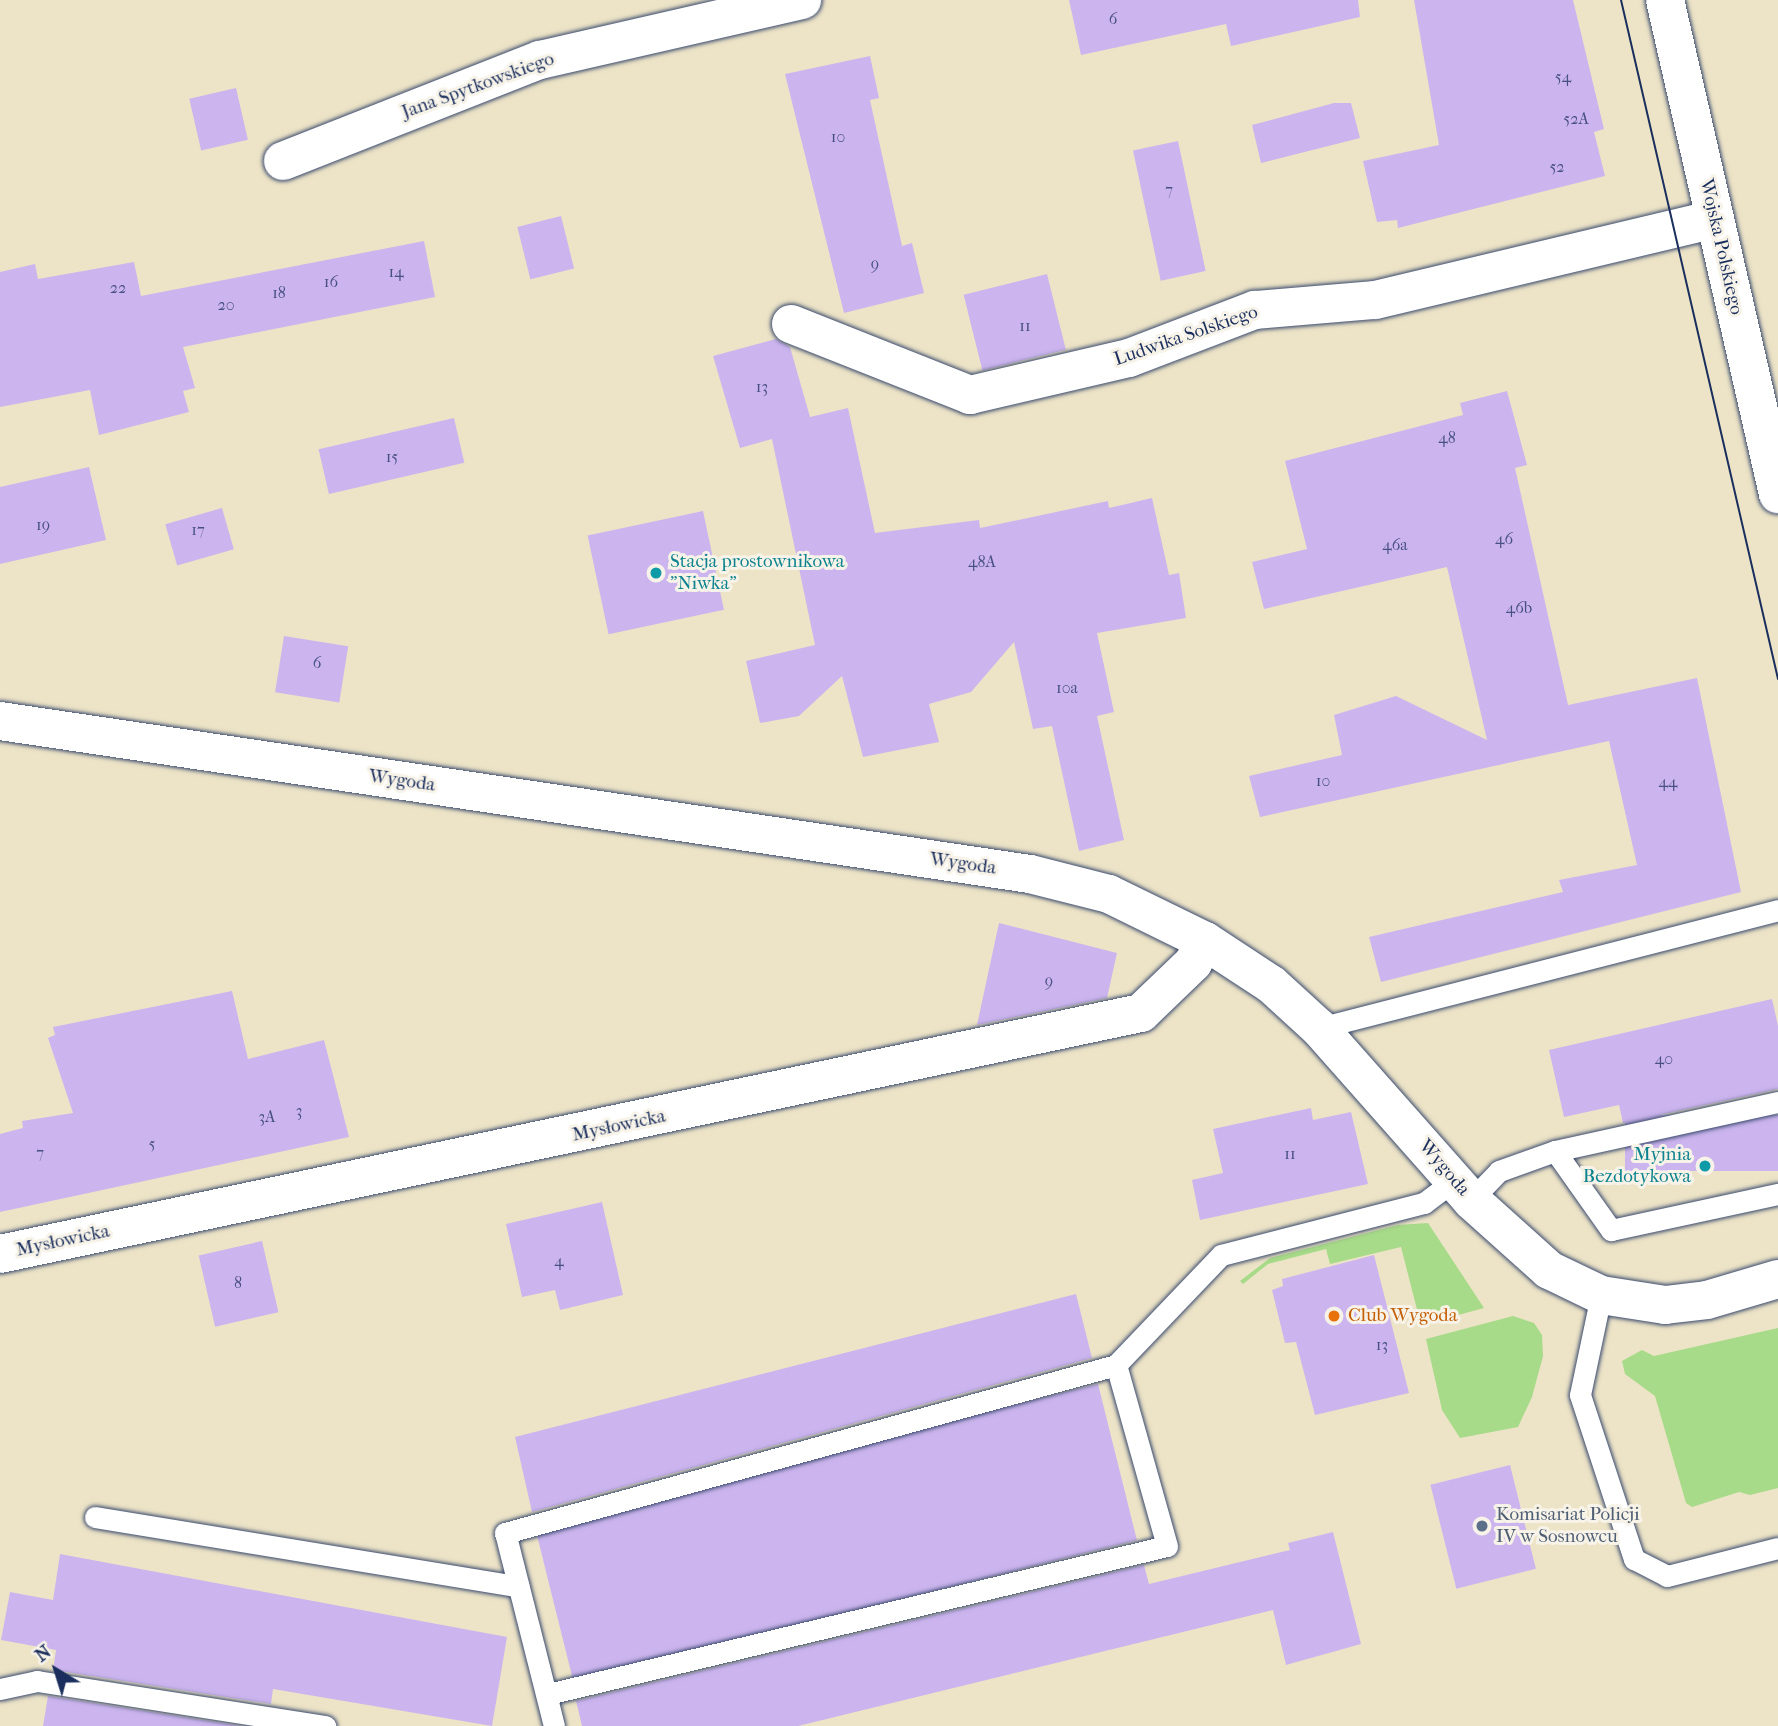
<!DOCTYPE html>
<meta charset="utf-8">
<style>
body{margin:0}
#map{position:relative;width:1778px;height:1726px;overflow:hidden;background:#ede4c7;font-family:"IM FELL French Canon",serif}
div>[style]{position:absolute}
.green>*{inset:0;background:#a7da89}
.building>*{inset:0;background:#ccb5ee;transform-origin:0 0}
.roads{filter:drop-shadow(0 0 2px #3a4a6e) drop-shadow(0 0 2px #3a4a6e)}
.service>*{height:21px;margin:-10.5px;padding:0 10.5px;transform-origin:10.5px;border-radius:10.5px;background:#fff}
.minor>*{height:38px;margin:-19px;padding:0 19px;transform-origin:19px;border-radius:19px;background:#fff}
.secondary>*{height:38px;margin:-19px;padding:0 19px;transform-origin:19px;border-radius:19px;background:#fff}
.tram>*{height:2px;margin:-1px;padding:0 1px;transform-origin:1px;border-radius:1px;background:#1b2f5e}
.dots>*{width:19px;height:19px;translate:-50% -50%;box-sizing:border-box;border:4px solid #f7f3e8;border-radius:50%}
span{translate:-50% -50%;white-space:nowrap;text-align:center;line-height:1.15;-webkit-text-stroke:6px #f7f3e8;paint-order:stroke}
.number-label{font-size:16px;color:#475082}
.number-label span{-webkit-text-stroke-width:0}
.street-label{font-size:19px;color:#1b2f5e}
.culture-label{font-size:19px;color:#0d838f}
.left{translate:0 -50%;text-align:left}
.right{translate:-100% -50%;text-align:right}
.food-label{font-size:19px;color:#c56008}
.service-label{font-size:19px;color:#4e5e75}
.north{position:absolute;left:21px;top:1635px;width:70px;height:70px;-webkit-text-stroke:5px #f7f3e8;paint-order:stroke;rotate:322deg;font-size:19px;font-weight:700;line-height:28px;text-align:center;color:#1b2f5e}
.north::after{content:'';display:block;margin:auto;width:24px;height:32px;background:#1b2f5e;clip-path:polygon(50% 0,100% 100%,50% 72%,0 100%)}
</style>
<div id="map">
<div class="green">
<i style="clip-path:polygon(1428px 1223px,1484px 1308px,1421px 1325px,1401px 1247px,1330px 1264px,1326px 1249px,1268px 1264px,1243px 1284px,1240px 1281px,1270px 1258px,1398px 1225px)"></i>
<i style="clip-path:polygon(1513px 1316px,1534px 1323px,1542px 1335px,1543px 1356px,1532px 1397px,1518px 1427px,1460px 1438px,1442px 1410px,1426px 1339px)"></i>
<i style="clip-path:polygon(1778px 1328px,1778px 1488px,1750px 1495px,1739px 1492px,1692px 1507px,1686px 1503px,1655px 1396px,1625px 1374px,1622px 1361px,1642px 1350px,1654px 1356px)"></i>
</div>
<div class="building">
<i style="clip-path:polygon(1069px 0,1358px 0,1360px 17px,1231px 46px,1226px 24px,1081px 55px)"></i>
<i style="clip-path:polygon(1414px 0,1573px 0,1604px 129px,1594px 132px,1605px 176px,1398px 228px,1397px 220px,1377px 222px,1363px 161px,1439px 145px)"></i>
<i style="clip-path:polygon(870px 56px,879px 98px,870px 100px,902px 246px,912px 243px,924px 293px,844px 313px,785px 74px)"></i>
<i style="left:236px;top:88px;width:53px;height:48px;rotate:77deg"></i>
<i style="clip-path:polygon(1334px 103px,1351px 103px,1360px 138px,1261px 163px,1252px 125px)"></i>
<i style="left:1178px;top:141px;width:133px;height:46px;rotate:78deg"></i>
<i style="left:561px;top:216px;width:54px;height:45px;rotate:76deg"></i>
<i style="clip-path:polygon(424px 241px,435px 297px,183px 347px,195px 388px,183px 391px,189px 412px,99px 435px,90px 390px,0 407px,0 272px,35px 264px,38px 279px,134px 262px,141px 296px)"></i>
<i style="left:1047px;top:274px;width:78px;height:86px;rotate:76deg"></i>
<i style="clip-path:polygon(776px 339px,790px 347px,810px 417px,848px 408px,875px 533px,979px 520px,980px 528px,1108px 501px,1109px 508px,1152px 498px,1169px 575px,1179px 573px,1186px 618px,1097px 633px,1114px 712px,1097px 716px,1124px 840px,1079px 851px,1052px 726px,1033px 729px,1014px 642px,971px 692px,929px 704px,939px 742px,863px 757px,842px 676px,799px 716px,760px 723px,746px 661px,815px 645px,772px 439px,740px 448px,713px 356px)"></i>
<i style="clip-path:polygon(1507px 391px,1527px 465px,1515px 468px,1568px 705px,1697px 678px,1741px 892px,1381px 982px,1369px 937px,1563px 892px,1559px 880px,1637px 865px,1609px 741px,1260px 817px,1249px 776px,1342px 755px,1334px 715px,1396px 696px,1487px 740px,1447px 567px,1264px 609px,1252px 562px,1307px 549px,1285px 461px,1463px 415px,1460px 403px)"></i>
<i style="left:454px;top:418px;width:46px;height:139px;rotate:77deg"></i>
<i style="clip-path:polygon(89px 467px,106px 540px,0 564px,0 487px)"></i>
<i style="left:222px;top:508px;width:43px;height:59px;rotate:74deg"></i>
<i style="left:703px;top:511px;width:101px;height:118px;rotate:78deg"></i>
<i style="left:284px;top:636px;width:65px;height:57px;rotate:9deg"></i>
<i style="clip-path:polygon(999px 923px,1117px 953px,1107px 998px,977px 1025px)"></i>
<i style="clip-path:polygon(232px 991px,248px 1059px,324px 1040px,349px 1137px,0 1212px,0 1134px,23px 1128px,22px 1121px,73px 1113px,48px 1038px,55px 1035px,53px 1027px)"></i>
<i style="clip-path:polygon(1772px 999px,1778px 1026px,1778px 1089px,1623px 1123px,1619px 1105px,1564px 1117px,1549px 1050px)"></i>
<i style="clip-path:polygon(1311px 1108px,1313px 1120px,1351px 1112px,1368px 1184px,1200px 1220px,1192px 1180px,1223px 1173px,1213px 1129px)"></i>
<i style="left:1778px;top:1115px;width:56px;height:153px;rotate:90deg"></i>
<i style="clip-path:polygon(602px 1202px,623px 1295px,560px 1310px,555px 1290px,522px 1297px,506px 1224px)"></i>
<i style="left:262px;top:1241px;width:73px;height:65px;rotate:77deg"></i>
<i style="clip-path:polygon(1374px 1255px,1409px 1393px,1315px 1415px,1296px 1342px,1285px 1343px,1272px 1290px,1283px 1286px,1282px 1279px)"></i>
<i style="clip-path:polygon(1076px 1294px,1092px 1358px,532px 1512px,515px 1437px)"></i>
<i style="left:1098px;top:1384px;width:161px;height:581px;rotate:76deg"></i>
<i style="left:1510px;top:1465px;width:107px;height:82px;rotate:76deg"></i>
<i style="clip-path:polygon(1333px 1532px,1361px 1644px,1286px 1665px,1273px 1610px,798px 1726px,582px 1726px,576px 1701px,1144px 1565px,1149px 1584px,1290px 1550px,1288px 1543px)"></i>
<i style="clip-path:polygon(60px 1554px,507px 1637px,492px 1726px,273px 1689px,271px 1704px,53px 1670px,56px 1650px,1px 1640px,10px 1592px,53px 1600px)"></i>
<i style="clip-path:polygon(48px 1696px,241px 1726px,43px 1726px)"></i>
</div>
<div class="roads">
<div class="service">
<i style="left:1319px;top:1028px;width:474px;rotate:-14.4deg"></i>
<i style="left:1555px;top:1151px;width:97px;rotate:54.7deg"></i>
<i style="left:1611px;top:1230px;width:171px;rotate:-12.2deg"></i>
<i style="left:1471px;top:1200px;width:40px;rotate:-46deg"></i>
<i style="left:1499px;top:1171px;width:59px;rotate:-19.7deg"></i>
<i style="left:1555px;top:1151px;width:228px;rotate:-12.4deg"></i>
<i style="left:1601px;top:1295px;width:102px;rotate:101.9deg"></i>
<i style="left:1580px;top:1395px;width:173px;rotate:71.8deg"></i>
<i style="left:1634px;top:1559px;width:37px;rotate:27deg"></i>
<i style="left:1667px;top:1576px;width:114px;rotate:-14.2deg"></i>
<i style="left:95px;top:1517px;width:429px;rotate:9.3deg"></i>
<i style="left:0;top:1689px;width:38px;rotate:-12deg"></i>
<i style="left:37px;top:1681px;width:292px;rotate:8.9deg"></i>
<i style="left:548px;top:1694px;width:636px;rotate:-13.45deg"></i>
<i style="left:1167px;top:1546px;width:188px;rotate:-105.7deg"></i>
<i style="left:554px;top:1726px;width:199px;rotate:-104.2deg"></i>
<i style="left:505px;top:1533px;width:634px;rotate:-15.37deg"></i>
<i style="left:1116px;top:1365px;width:152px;rotate:-46.3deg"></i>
<i style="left:1221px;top:1255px;width:210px;rotate:-14.4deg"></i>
<i style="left:1424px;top:1203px;width:38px;rotate:-37deg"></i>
</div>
<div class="minor">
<i style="left:283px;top:161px;width:276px;rotate:-21.5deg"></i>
<i style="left:540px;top:60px;width:269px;rotate:-12.9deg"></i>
<i style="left:791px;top:324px;width:193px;rotate:21.6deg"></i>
<i style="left:970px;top:395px;width:163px;rotate:-13.1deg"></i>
<i style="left:1129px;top:358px;width:135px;rotate:-20.9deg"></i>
<i style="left:1255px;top:310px;width:120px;rotate:-4.8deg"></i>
<i style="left:1375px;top:300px;width:349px;rotate:-13.4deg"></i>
<i style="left:0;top:721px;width:1041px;rotate:8.45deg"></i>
<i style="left:1030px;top:874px;width:81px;rotate:14.2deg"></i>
<i style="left:1109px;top:894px;width:107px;rotate:26.1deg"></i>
<i style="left:1205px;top:941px;width:80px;rotate:33.3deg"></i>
<i style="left:1272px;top:985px;width:64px;rotate:42.5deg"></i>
<i style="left:1319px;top:1028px;width:230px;rotate:48.5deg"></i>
<i style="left:1471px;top:1200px;width:105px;rotate:41.9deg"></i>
<i style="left:1549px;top:1270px;width:58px;rotate:25.7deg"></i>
<i style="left:1601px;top:1295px;width:65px;rotate:8.9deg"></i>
<i style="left:1665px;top:1305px;width:42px;rotate:-6.8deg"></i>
<i style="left:1707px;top:1300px;width:74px;rotate:-16.5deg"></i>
<i style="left:0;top:1254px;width:1166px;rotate:-11.93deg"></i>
<i style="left:1141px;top:1013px;width:72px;rotate:-43.9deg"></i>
<i style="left:1193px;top:963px;width:25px;rotate:-61deg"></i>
</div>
<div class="secondary">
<i style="left:1665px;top:0;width:507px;rotate:77.12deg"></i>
</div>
</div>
<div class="tram">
<i style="left:1621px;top:0;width:697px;rotate:76.98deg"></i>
</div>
<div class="dots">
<i style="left:656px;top:573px;background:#0f9aa8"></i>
<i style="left:1705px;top:1166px;background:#0f9aa8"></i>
<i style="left:1334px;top:1316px;background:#e8710a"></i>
<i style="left:1482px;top:1526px;background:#5c6f8a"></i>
</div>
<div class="number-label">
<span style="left:1113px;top:19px">6</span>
<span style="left:1563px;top:77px">54</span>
<span style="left:1576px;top:119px">52A</span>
<span style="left:838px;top:137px">10</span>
<span style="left:1557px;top:167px">52</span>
<span style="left:1169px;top:190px">7</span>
<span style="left:875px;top:264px">9</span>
<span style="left:396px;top:272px">14</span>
<span style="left:331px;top:282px">16</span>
<span style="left:118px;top:288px">22</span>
<span style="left:279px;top:293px">18</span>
<span style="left:226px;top:305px">20</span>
<span style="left:1025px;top:326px">11</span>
<span style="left:762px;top:387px">13</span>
<span style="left:1447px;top:438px">48</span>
<span style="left:392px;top:457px">15</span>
<span style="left:43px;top:525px">19</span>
<span style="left:198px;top:530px">17</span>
<span style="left:1504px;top:539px">46</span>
<span style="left:1395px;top:545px">46a</span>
<span style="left:982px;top:562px">48A</span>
<span style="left:1519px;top:608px">46b</span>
<span style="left:317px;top:663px">6</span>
<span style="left:1067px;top:688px">10a</span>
<span style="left:1323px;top:781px">10</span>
<span style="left:1668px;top:782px">44</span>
<span style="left:1049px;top:981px">9</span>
<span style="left:1664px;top:1059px">40</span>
<span style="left:299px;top:1111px">3</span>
<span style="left:267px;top:1117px">3A</span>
<span style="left:152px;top:1144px">5</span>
<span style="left:40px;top:1153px">7</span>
<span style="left:1290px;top:1154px">11</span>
<span style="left:559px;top:1261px">4</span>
<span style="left:238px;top:1283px">8</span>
<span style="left:1382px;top:1345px">13</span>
</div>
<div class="street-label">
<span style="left:478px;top:86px;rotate:-20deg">Jana Spytkowskiego</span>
<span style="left:1721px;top:247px;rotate:77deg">Wojska Polskiego</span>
<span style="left:1186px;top:336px;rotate:-19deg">Ludwika Solskiego</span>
<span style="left:402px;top:781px;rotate:8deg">Wygoda</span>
<span style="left:963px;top:864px;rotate:8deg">Wygoda</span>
<span style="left:619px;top:1126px;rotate:-12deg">Mysłowicka</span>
<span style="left:1444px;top:1168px;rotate:49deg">Wygoda</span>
<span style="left:63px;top:1241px;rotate:-12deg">Mysłowicka</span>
</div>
<div class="culture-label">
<span class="left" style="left:670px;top:573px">Stacja prostownikowa<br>"Niwka"</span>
<span class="right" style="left:1691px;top:1166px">Myjnia<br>Bezdotykowa</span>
</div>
<div class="food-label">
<span class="left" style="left:1348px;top:1316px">Club Wygoda</span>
</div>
<div class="service-label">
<span class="left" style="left:1496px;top:1526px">Komisariat Policji<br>IV w Sosnowcu</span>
</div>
<div class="north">N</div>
</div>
